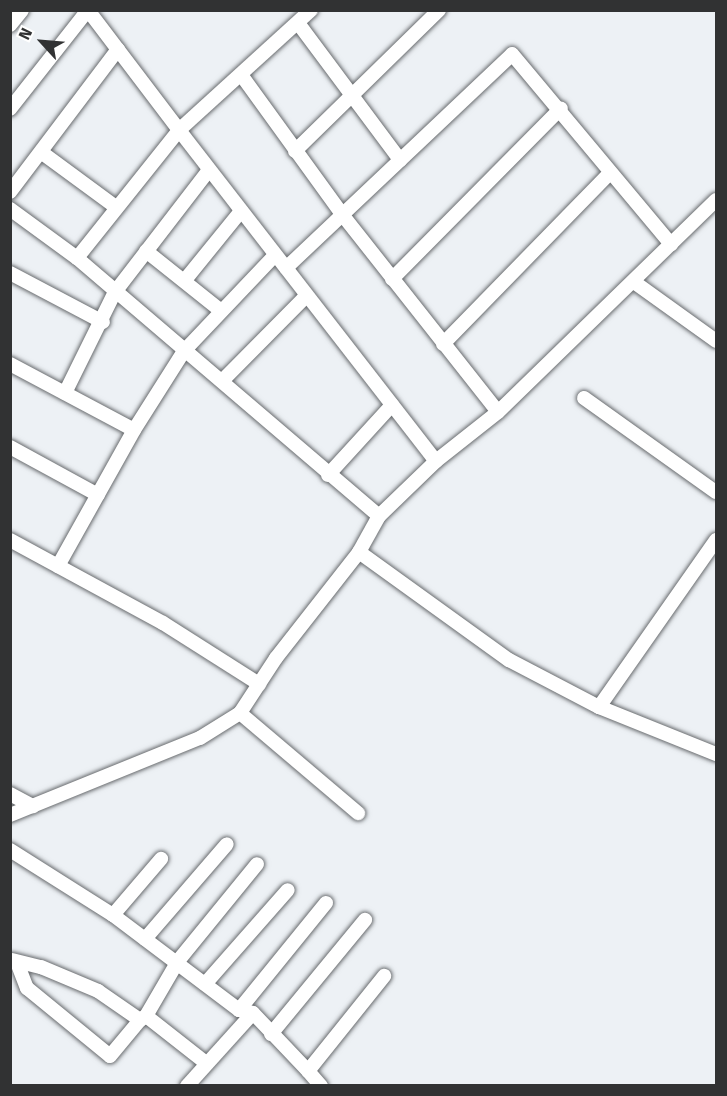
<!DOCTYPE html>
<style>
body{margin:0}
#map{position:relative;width:727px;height:1096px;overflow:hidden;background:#edf1f5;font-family:"Fira Sans",sans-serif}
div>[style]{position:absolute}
.roads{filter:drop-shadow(0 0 2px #686b6e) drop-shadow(0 0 2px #686b6e)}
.minor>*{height:14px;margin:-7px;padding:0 7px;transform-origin:7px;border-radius:7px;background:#fff}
span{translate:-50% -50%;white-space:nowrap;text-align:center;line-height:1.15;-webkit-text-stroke:5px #fff;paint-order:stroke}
.frame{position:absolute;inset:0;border:12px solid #313233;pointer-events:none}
.north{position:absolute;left:12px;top:12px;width:60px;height:60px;-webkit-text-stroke:4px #fff;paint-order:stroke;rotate:296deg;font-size:16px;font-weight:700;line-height:24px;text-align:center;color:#313233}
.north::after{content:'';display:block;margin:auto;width:21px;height:27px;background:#313233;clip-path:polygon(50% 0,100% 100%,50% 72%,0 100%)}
</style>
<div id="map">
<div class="roads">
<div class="minor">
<i style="left:311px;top:10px;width:178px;rotate:137.7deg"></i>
<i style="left:179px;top:130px;width:419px;rotate:52.2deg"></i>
<i style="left:298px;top:23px;width:171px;rotate:53.3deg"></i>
<i style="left:10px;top:25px;width:19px;rotate:-51deg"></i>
<i style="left:242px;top:76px;width:169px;rotate:54.1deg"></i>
<i style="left:341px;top:213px;width:253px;rotate:51.7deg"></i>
<i style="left:10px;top:109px;width:126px;rotate:-51.8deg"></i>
<i style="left:295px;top:151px;width:202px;rotate:-44.4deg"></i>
<i style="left:41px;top:152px;width:93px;rotate:36.3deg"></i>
<i style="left:10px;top:192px;width:179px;rotate:-52.9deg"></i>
<i style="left:716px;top:200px;width:304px;rotate:135.8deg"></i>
<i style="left:498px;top:412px;width:79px;rotate:141.7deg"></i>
<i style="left:436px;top:461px;width:79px;rotate:136deg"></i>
<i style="left:379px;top:516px;width:41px;rotate:119.1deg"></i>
<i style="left:359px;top:552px;width:185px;rotate:35.8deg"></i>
<i style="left:509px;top:660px;width:102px;rotate:27.6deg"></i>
<i style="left:599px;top:707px;width:126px;rotate:21.9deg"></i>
<i style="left:10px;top:209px;width:83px;rotate:36.2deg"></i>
<i style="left:77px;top:258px;width:397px;rotate:40.5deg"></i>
<i style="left:146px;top:251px;width:95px;rotate:38.6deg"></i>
<i style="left:77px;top:258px;width:164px;rotate:-51.4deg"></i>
<i style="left:179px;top:130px;width:151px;rotate:-127.2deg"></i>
<i style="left:286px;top:268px;width:311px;rotate:-43.4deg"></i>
<i style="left:512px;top:54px;width:248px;rotate:50.1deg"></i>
<i style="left:10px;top:273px;width:105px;rotate:27.8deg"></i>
<i style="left:392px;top:279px;width:240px;rotate:-45.3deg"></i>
<i style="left:185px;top:280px;width:89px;rotate:-50.9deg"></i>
<i style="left:634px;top:282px;width:101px;rotate:35.7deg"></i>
<i style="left:443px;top:344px;width:238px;rotate:-45.7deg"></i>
<i style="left:10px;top:364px;width:140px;rotate:28deg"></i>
<i style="left:134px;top:430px;width:156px;rotate:119.2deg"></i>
<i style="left:222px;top:381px;width:120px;rotate:-45.3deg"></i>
<i style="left:65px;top:393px;width:113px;rotate:-63.7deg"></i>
<i style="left:115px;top:292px;width:154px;rotate:-52.4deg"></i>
<i style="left:584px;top:398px;width:162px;rotate:35.5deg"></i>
<i style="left:134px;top:430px;width:93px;rotate:-57.7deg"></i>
<i style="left:184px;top:351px;width:132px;rotate:-46.5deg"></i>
<i style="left:10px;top:447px;width:100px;rotate:28.6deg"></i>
<i style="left:328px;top:475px;width:95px;rotate:-47.6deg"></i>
<i style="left:10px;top:540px;width:174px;rotate:28.5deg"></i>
<i style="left:163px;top:623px;width:114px;rotate:32.4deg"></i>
<i style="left:599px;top:707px;width:204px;rotate:-55deg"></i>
<i style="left:240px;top:713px;width:155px;rotate:40.3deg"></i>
<i style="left:10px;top:794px;width:26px;rotate:28deg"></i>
<i style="left:10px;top:815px;width:205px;rotate:-22.1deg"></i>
<i style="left:200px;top:738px;width:47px;rotate:-32deg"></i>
<i style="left:240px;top:713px;width:66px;rotate:-56.8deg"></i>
<i style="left:276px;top:658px;width:135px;rotate:-51.9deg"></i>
<i style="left:10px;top:850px;width:122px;rotate:32.3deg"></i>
<i style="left:113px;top:915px;width:158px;rotate:37deg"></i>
<i style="left:239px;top:1010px;width:14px;rotate:12deg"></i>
<i style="left:253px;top:1013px;width:80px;rotate:46.5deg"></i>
<i style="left:308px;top:1071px;width:122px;rotate:-51.3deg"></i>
<i style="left:113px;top:915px;width:74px;rotate:-49.4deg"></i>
<i style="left:145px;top:939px;width:125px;rotate:-49.2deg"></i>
<i style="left:12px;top:960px;width:30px;rotate:14deg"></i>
<i style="left:41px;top:967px;width:62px;rotate:22.8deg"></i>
<i style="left:98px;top:991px;width:51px;rotate:34.6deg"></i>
<i style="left:140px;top:1020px;width:7px;rotate:-34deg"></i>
<i style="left:18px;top:965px;width:25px;rotate:69deg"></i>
<i style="left:27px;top:988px;width:107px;rotate:39.3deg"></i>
<i style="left:110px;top:1056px;width:47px;rotate:-50.2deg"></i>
<i style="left:205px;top:984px;width:125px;rotate:-48.6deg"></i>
<i style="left:239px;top:1010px;width:138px;rotate:-50.9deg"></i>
<i style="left:271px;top:1034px;width:148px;rotate:-50.5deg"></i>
<i style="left:206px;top:1063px;width:76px;rotate:-141.9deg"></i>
<i style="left:146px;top:1016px;width:64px;rotate:-59.8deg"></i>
<i style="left:178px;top:961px;width:125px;rotate:-50.8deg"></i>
<i style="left:308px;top:1071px;width:20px;rotate:49deg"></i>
<i style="left:187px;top:1086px;width:98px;rotate:-47.9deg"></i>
</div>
</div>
<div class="frame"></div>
<div class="north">N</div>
</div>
